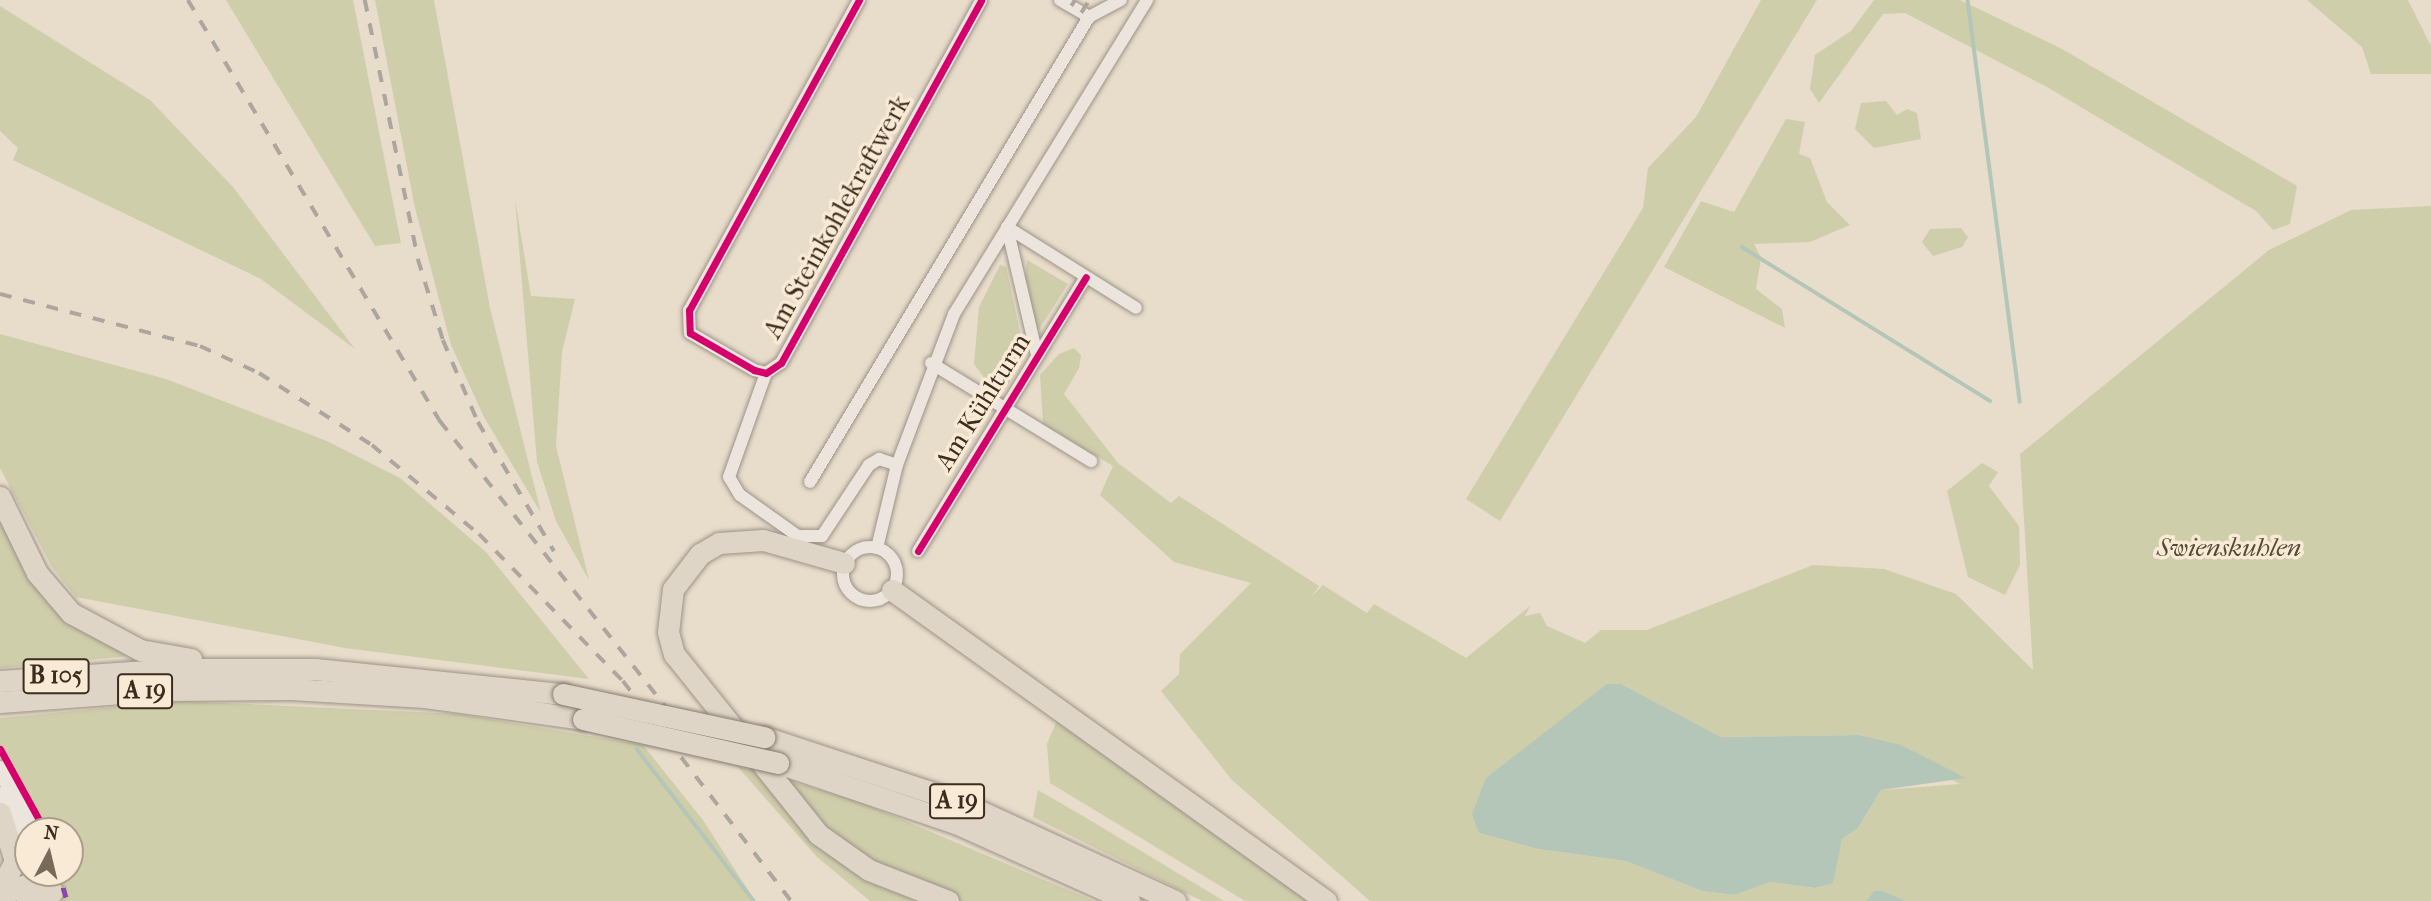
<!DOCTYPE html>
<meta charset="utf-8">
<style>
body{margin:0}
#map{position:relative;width:2431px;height:901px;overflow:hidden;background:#e8dcca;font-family:"IM FELL French Canon",serif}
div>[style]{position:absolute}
.green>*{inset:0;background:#cfceab}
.water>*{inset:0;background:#b3c6b7}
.stream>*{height:3.5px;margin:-1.75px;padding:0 1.75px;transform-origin:1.75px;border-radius:1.75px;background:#b3c6b7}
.roads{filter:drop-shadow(0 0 2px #9c9388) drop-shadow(0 0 2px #9c9388)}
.street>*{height:12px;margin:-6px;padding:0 6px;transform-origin:6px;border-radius:6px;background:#ebe5dd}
.street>.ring{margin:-6px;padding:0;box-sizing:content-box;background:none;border:12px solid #ebe5dd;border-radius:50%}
.secondary>*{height:16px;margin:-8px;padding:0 8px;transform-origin:8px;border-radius:8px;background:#ebe5dd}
.highway>*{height:21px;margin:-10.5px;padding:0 10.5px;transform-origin:10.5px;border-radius:10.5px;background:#dfd5c7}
.rail>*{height:3.5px;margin-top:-1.75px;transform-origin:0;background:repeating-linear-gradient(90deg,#aca69f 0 12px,transparent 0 24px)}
.bridges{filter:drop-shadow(0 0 2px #847c71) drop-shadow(0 0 2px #847c71)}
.highway-bridge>*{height:21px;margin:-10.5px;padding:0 10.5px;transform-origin:10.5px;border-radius:10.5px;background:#dfd5c7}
.quiet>*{height:5px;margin-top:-2.5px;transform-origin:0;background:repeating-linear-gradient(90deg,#8e44ad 0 10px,transparent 0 15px)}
.cycleway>*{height:7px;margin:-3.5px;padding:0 3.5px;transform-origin:3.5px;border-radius:3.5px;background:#d6006c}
span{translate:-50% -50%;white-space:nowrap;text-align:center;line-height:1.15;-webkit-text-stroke:7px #f8ead4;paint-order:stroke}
.shield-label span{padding:2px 5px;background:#f8ead4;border:2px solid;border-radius:5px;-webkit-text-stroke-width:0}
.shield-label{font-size:24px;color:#3c2c1f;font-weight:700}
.street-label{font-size:26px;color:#3c2c1f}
.park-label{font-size:26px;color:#554a36;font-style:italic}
.north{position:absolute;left:14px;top:817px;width:70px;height:70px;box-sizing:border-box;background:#f8ead4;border:2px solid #ad9e8c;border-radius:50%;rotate:7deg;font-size:19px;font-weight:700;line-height:28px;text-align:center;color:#3c2c1f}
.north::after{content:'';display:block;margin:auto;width:24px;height:32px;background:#786a5b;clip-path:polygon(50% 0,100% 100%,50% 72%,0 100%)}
</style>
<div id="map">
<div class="green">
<i style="clip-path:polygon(226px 0,353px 0,401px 243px,375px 246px)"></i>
<i style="clip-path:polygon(375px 0,434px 0,490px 308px,541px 513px,484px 417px,451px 345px,415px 208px)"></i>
<i style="clip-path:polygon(1761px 0,1817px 0,1500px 521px,1466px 499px,1643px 208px,1648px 168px,1696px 117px)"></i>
<i style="clip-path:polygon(1874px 0,1960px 0,2062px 49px,2297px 186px,2290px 224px,2273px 230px,2256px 211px,2047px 87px,1905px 13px,1883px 14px,1819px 103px,1810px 89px,1815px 55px,1851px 31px)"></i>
<i style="clip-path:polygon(2307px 0,2408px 0,2431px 46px,2431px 74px,2371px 74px,2362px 47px)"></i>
<i style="clip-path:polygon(0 6px,150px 100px,233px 187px,355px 349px,261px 279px,13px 160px,18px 148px,0 131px)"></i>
<i style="clip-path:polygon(1886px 101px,1897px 115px,1907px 109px,1917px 113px,1921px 139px,1874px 148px,1855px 129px,1861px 103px)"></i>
<i style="clip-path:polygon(1786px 119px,1805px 122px,1799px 154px,1810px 158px,1827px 202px,1850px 225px,1810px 242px,1754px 244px,1761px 258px,1756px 289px,1782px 309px,1785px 328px,1664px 267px,1701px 201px,1734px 212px)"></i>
<i style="clip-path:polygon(515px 199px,531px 296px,575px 299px,562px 352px,556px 446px,589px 580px,556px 521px,537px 462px)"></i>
<i style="clip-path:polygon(evenodd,2431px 206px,2431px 901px,1906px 901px,1881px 891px,1867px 901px,1370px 901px,1232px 780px,1161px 691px,1179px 674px,1180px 654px,1251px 583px,1174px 562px,1100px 495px,1113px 466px,1043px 424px,1040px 375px,1059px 354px,1074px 348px,1081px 355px,1079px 368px,1064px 394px,1118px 463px,1171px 503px,1179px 496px,1319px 586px,1311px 597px,1323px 585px,1367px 613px,1374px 604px,1466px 658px,1530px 606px,1525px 616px,1540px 613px,1547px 626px,1585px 643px,1601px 630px,1647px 630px,1813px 565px,1884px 569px,1956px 594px,2033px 670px,2020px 454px,2269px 250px,2351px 210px,2431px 206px,1621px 684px,1721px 737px,1859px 735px,1960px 784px,1881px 790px,1858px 828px,1842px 839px,1832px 883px,1815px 888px,1771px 882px,1734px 895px,1702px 891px,1626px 861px,1538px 849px,1479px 833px,1621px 684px)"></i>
<i style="clip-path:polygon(1961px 228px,1968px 237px,1962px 247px,1933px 256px,1922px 242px,1930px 229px)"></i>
<i style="clip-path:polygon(1027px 260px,1068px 284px,1036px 334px,1023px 297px)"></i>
<i style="clip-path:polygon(1000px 265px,1006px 267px,1025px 355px,1007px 386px,988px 383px,974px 364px,979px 307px)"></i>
<i style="clip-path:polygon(0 334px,166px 379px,327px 441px,400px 478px,486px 552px,589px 679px,345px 648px,76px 597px,52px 567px,0 468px)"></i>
<i style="clip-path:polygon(1982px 463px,1998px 472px,1989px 486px,2019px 526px,2020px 565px,2005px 595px,1968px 577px,1947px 491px)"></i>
<i style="clip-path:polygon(0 514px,79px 628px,131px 656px,0 668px)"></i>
<i style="clip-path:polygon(181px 701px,459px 714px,643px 745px,703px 820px,755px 901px,62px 901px,54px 873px,70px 873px,70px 831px,39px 831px,0 756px,0 718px)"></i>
<i style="clip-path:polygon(1057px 720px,1257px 862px,1308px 901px,1245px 901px,1050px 783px,1047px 744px)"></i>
<i style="clip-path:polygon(737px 766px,858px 801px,1094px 901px,870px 901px,817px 857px)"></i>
<i style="clip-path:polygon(1038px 790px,1088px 819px,1224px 901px,1202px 901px,1033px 817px)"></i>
</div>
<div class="water">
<i style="clip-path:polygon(1607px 684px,1621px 684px,1721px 737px,1859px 735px,1901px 745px,1966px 778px,1881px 790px,1858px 828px,1842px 839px,1833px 883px,1815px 888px,1771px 882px,1734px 895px,1702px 891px,1626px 861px,1538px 849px,1479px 833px,1472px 814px,1486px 778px)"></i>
<i style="clip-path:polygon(1874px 891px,1882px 891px,1906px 901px,1867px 901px)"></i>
</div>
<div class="stream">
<i style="left:1968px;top:0;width:405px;rotate:82.6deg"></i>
<i style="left:1742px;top:247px;width:292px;rotate:31.8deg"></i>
<i style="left:637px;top:749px;width:192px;rotate:52.4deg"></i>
</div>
<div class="roads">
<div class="street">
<i style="left:859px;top:0;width:354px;rotate:118.7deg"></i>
<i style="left:689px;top:310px;width:23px;rotate:88deg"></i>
<i style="left:690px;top:333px;width:74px;rotate:30deg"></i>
<i style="left:754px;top:370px;width:12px;rotate:14deg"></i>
<i style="left:766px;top:373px;width:18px;rotate:-34deg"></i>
<i style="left:781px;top:363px;width:414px;rotate:-61.1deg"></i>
<i style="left:1060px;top:0;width:34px;rotate:30deg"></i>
<i style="left:1007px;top:227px;width:152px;rotate:32.1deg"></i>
<i style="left:1007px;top:227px;width:131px;rotate:76.8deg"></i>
<i style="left:931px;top:363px;width:188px;rotate:31.5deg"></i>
<i style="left:766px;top:373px;width:110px;rotate:109.6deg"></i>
<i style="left:729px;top:477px;width:21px;rotate:59deg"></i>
<i style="left:740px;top:495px;width:71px;rotate:35.3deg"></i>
<i style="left:798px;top:536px;width:24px"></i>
<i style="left:822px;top:536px;width:85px;rotate:-56.5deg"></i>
<i style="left:869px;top:465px;width:12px;rotate:-31deg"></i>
<i style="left:879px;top:459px;width:19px;rotate:18deg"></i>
<i style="left:810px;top:482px;width:542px;rotate:-59.04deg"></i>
<i style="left:1089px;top:17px;width:36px;rotate:-28deg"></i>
<i class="ring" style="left:843px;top:547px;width:42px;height:42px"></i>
<i style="left:877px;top:548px;width:85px;rotate:-76.5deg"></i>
<i style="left:897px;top:465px;width:161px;rotate:-69.3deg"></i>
<i style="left:954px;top:314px;width:369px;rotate:-58.4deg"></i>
<i style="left:918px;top:551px;width:321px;rotate:-58.5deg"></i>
</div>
<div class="secondary">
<i style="left:0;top:769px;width:71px;rotate:61.3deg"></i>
<i style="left:0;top:795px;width:64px;rotate:64.2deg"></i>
</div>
<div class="highway">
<i style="left:0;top:497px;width:85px;rotate:64deg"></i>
<i style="left:37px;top:573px;width:52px;rotate:49.6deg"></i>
<i style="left:71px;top:613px;width:78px;rotate:28.2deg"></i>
<i style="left:140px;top:650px;width:52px;rotate:10deg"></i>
<i style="left:844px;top:563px;width:84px;rotate:-164.1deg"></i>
<i style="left:763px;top:540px;width:44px;rotate:176.1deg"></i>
<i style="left:719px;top:543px;width:22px;rotate:150deg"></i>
<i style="left:700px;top:554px;width:44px;rotate:127.6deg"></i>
<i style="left:673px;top:589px;width:43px;rotate:96.6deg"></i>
<i style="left:668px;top:632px;width:23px;rotate:75deg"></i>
<i style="left:674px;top:654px;width:231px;rotate:51.3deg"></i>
<i style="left:818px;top:834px;width:62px;rotate:35.2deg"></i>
<i style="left:869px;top:870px;width:85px;rotate:21.4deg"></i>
<i style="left:892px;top:590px;width:534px;rotate:35.62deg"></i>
<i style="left:0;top:681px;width:176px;rotate:-3.9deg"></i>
<i style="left:176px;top:669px;width:139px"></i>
<i style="left:315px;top:669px;width:249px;rotate:5.8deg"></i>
<i style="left:0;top:702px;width:163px;rotate:-4.2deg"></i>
<i style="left:163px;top:690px;width:128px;rotate:-0.4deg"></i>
<i style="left:291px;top:689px;width:134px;rotate:3.4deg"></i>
<i style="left:425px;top:697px;width:160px;rotate:7.9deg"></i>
<i style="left:764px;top:737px;width:206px;rotate:18.3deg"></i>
<i style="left:960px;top:802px;width:237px;rotate:24.7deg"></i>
<i style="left:778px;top:763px;width:190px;rotate:18.7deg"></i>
<i style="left:958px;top:824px;width:188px;rotate:24.2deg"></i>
<i style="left:0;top:813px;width:50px;rotate:72.6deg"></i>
<i style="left:15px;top:861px;width:32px;rotate:118deg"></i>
<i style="left:0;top:895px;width:53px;rotate:-21.2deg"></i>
<i style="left:27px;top:901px;width:27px;rotate:-20deg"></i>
</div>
</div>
<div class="rail">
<i style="left:188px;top:0;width:491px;rotate:59.1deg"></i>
<i style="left:440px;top:421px;width:404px;rotate:51.7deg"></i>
<i style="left:365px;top:0;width:264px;rotate:78.4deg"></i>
<i style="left:418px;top:259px;width:85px;rotate:72.8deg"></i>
<i style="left:443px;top:340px;width:89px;rotate:66.9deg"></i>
<i style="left:478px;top:422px;width:150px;rotate:59.5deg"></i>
<i style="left:1071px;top:6px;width:7px;rotate:-56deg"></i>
<i style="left:1081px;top:13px;width:15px;rotate:-58deg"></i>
<i style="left:0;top:294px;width:207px;rotate:14.6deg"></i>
<i style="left:200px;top:346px;width:65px;rotate:24.6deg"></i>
<i style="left:259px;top:373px;width:134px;rotate:32.5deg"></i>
<i style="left:372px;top:445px;width:139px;rotate:39.8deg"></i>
<i style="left:479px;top:534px;width:206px;rotate:45.6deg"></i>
<i style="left:623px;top:681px;width:277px;rotate:52.6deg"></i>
</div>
<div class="bridges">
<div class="highway-bridge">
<i style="left:563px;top:694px;width:206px;rotate:12.1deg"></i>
<i style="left:583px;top:719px;width:200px;rotate:12.7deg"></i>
</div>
</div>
<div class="quiet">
<i style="left:59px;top:873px;width:29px;rotate:74deg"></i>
</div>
<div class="cycleway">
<i style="left:859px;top:0;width:354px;rotate:118.7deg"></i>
<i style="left:689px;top:310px;width:23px;rotate:88deg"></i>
<i style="left:690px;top:333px;width:74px;rotate:30deg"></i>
<i style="left:754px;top:370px;width:12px;rotate:14deg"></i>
<i style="left:766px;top:373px;width:18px;rotate:-34deg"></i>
<i style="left:781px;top:363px;width:414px;rotate:-61.1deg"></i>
<i style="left:918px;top:551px;width:321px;rotate:-58.5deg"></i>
<i style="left:0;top:749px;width:94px;rotate:61.2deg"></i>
</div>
<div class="shield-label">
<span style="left:56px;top:676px">B 105</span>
<span style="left:145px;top:691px">A 19</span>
<span style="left:957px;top:801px">A 19</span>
</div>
<div class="street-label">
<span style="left:837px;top:217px;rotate:-61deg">Am Steinkohlekraftwerk</span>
<span style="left:983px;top:402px;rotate:-58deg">Am Kühlturm</span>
</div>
<div class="park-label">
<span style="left:2229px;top:548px">Swienskuhlen</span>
</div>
<div class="north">N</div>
</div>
